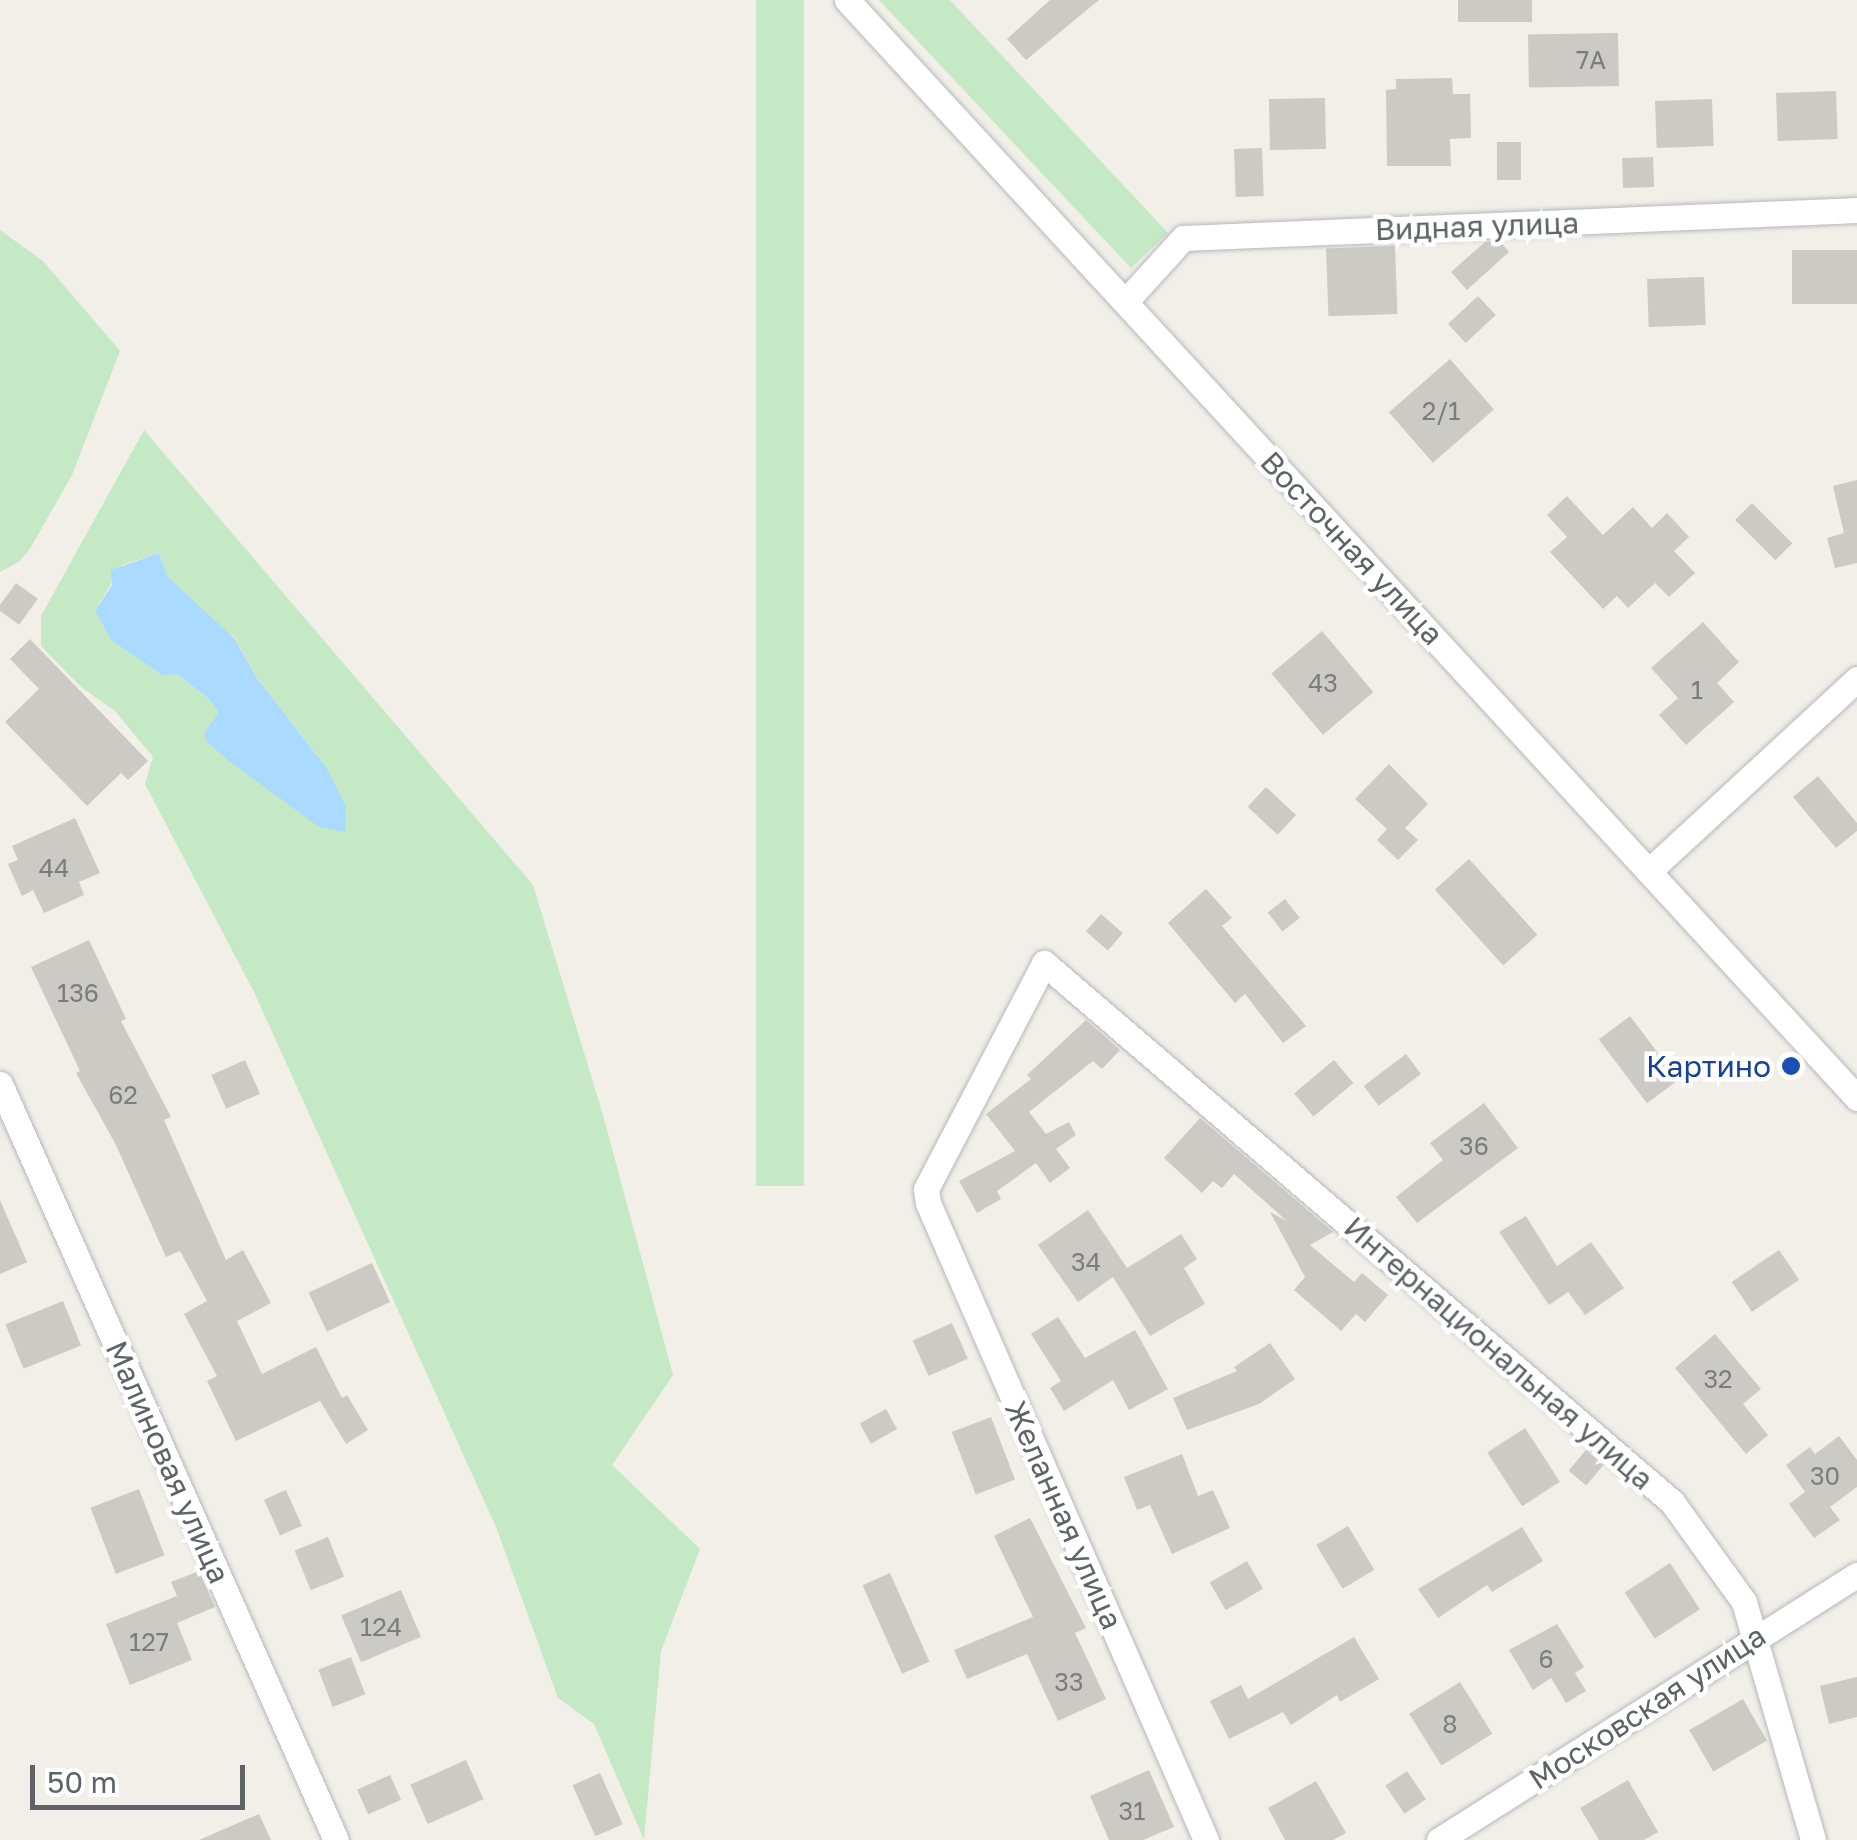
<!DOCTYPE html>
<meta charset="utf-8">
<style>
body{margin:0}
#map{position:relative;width:1857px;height:1840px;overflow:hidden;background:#f1efe8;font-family:"Golos Text",sans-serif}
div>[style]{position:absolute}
.green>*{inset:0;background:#c5e8c5;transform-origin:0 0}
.water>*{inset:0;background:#aadaff}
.building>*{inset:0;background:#cccac5;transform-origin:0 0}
.roads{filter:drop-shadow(0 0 2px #b5b8bc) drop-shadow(0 0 2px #b5b8bc)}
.minor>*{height:25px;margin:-12.5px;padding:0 12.5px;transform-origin:12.5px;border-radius:12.5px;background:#fff}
.dots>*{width:28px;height:28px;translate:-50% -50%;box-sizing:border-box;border:5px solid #fff;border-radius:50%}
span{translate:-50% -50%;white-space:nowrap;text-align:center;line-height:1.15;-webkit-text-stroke:9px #fff;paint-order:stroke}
.number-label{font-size:25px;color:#7a7d7f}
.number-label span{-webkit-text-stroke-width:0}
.street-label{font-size:30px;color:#5f6368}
.transit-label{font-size:30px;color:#164399}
.right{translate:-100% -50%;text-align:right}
.scale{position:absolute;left:30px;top:1765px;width:215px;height:45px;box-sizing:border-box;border:5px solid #5f6368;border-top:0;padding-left:12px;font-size:30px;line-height:35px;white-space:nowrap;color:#5f6368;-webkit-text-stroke:8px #fff;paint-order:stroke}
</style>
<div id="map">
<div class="green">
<i style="left:756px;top:0;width:48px;height:1186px"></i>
<i style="clip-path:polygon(879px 0,950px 0,1168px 233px,1131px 268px)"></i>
<i style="clip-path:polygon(0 230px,43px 261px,120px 351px,72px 475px,31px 547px,20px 561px,0 572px)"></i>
<i style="clip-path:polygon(evenodd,144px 430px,533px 885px,603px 1115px,673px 1375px,612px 1465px,700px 1549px,661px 1651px,644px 1840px,594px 1724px,558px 1698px,496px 1527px,254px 992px,145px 784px,153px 757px,115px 711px,81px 687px,41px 646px,41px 616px,144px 430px,159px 553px,167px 576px,190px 602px,235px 638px,256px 677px,326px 767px,290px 804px,207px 742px,219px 713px,209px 699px,177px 674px,163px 676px,111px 640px,95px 611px,122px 565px,159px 553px)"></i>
</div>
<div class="water">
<i style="clip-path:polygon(159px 553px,167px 576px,235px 639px,256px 677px,326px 767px,346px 806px,346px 832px,319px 827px,229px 761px,207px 742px,204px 733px,219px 713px,209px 699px,177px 674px,163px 676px,111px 640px,95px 611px,112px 585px,111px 570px)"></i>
</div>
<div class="building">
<i style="clip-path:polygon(1050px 0,1099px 0,1026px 60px,1007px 39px)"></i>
<i style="left:1458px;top:0;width:74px;height:22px"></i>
<i style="left:1618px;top:33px;width:53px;height:90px;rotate:89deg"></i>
<i style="clip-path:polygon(1452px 78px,1453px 94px,1470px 94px,1471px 138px,1450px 139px,1451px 166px,1387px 166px,1386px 90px,1396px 89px,1396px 79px)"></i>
<i style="left:1836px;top:91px;width:48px;height:60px;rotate:88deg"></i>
<i style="left:1325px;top:98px;width:51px;height:56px;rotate:89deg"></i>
<i style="left:1712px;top:99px;width:47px;height:57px;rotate:88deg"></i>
<i style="left:1497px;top:142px;width:24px;height:38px"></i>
<i style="left:1262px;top:148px;width:48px;height:28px;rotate:88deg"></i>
<i style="left:1653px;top:157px;width:30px;height:31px;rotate:88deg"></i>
<i style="clip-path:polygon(1500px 241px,1509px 252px,1467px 290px,1451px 272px,1485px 242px)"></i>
<i style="left:1395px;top:246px;width:68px;height:69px;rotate:88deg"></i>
<i style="left:1857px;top:250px;width:54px;height:65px;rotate:90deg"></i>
<i style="left:1704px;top:277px;width:48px;height:57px;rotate:88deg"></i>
<i style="left:1478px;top:296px;width:26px;height:41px;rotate:47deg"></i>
<i style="left:1450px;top:359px;width:67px;height:81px;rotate:49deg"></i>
<i style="clip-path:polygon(1857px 480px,1857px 563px,1835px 568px,1827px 538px,1844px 533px,1833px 486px)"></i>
<i style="clip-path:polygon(1567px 496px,1603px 535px,1633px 507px,1652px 528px,1667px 513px,1689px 537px,1674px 551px,1695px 573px,1669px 597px,1655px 583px,1628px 608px,1617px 596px,1603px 609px,1550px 552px,1567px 537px,1547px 515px)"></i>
<i style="left:1752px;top:503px;width:57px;height:24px;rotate:45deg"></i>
<i style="left:16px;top:583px;width:27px;height:32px;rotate:36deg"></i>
<i style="clip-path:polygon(1703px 622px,1739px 662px,1717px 683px,1734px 702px,1686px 745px,1659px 715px,1678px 698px,1651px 668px)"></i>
<i style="left:1322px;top:631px;width:80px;height:66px;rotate:50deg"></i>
<i style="clip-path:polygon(30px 639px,148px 761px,128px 780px,121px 773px,87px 806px,5px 722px,39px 689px,10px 659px)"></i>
<i style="clip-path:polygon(1389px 764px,1428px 804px,1405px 828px,1418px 840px,1398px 860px,1377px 840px,1387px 829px,1355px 799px)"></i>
<i style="clip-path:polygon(1818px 776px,1857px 823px,1857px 831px,1836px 848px,1793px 797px)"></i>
<i style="left:1266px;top:787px;width:41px;height:27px;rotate:43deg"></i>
<i style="clip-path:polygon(75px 818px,100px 873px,79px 882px,84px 895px,44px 913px,33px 890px,22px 896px,8px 864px,18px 860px,12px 846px)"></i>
<i style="left:1469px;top:859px;width:102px;height:46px;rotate:48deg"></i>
<i style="clip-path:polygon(1206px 889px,1232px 918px,1222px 926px,1306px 1026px,1283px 1043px,1245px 994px,1235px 1003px,1168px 923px)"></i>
<i style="left:1285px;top:899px;width:24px;height:22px;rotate:52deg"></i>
<i style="left:1101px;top:914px;width:29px;height:23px;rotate:41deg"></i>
<i style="clip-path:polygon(89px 940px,126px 1019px,121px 1021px,171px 1117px,164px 1120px,226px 1260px,243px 1250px,271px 1303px,237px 1321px,262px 1374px,316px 1347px,342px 1398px,347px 1395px,368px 1430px,346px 1444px,320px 1401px,236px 1441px,207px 1381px,217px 1376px,184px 1314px,207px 1301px,180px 1251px,166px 1257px,116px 1145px,76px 1073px,80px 1071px,31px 967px)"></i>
<i style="left:1630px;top:1016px;width:80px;height:39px;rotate:53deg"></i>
<i style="clip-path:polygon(1086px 1020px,1120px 1050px,1102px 1069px,1093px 1061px,1029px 1112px,1046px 1134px,1069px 1122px,1076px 1135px,1056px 1149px,1070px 1168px,1050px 1183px,1036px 1163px,997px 1191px,1001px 1199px,977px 1213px,959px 1181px,1015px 1151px,986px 1114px,1031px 1079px,1027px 1075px)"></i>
<i style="left:1406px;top:1054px;width:25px;height:53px;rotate:53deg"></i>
<i style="left:245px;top:1060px;width:37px;height:37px;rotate:66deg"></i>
<i style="left:1334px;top:1060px;width:30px;height:52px;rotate:50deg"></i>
<i style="clip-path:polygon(1484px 1103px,1518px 1148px,1417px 1223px,1396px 1197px,1443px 1160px,1430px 1143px)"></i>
<i style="clip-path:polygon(1200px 1118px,1333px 1232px,1310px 1245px,1354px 1282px,1362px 1273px,1388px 1295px,1365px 1322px,1356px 1314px,1341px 1331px,1294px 1290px,1305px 1277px,1270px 1212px,1287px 1221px,1234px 1174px,1222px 1188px,1213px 1181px,1202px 1193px,1164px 1158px)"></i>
<i style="clip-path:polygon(0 1200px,27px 1262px,0 1274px)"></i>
<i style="clip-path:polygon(1088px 1210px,1127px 1268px,1181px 1234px,1197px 1259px,1184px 1268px,1205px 1304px,1150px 1336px,1113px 1277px,1078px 1302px,1038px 1245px)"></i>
<i style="clip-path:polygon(1526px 1216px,1557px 1266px,1591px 1242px,1624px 1288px,1585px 1315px,1568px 1292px,1549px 1305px,1499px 1232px)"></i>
<i style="left:1779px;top:1250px;width:36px;height:57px;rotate:56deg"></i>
<i style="left:372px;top:1263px;width:43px;height:70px;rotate:65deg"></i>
<i style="left:63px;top:1301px;width:48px;height:62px;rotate:68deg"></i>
<i style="clip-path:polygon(1058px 1317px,1085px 1358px,1135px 1330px,1168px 1389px,1129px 1410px,1113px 1380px,1064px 1411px,1050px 1388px,1061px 1381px,1031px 1334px)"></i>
<i style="left:952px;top:1323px;width:39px;height:43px;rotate:66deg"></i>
<i style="clip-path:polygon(1715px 1334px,1761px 1389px,1743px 1404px,1768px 1435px,1746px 1454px,1675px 1368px)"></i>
<i style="clip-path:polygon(1270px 1343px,1295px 1379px,1259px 1404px,1187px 1430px,1173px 1398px,1237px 1371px,1234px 1367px)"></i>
<i style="left:886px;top:1409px;width:23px;height:30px;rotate:61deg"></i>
<i style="left:991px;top:1417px;width:67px;height:42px;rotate:69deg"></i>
<i style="left:1525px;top:1428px;width:64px;height:45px;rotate:57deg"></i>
<i style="clip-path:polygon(1839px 1436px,1857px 1460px,1857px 1487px,1830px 1507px,1840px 1520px,1814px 1538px,1789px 1504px,1805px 1492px,1786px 1465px,1810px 1447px,1815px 1454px)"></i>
<i style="left:1586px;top:1450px;width:23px;height:27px;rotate:40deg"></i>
<i style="clip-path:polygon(1182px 1454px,1198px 1496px,1213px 1490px,1230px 1528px,1172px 1554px,1150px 1505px,1137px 1510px,1124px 1477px)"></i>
<i style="left:139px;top:1489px;width:71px;height:52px;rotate:69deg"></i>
<i style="left:286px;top:1490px;width:39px;height:24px;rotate:66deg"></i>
<i style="clip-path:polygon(1030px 1518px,1086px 1628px,1075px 1633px,1106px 1699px,1058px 1721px,1027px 1654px,967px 1679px,954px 1650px,1033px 1617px,994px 1536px)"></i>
<i style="left:1348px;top:1526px;width:51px;height:37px;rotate:59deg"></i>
<i style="clip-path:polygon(1522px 1527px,1543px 1561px,1492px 1592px,1487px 1585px,1438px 1618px,1418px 1589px)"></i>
<i style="left:328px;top:1537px;width:43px;height:36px;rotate:68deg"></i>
<i style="left:1247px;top:1561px;width:32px;height:43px;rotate:60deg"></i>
<i style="left:1670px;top:1563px;width:55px;height:54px;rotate:57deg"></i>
<i style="clip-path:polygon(199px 1571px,215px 1607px,177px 1623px,192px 1660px,130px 1685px,106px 1624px,177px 1596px,171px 1582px)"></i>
<i style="left:890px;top:1573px;width:97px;height:30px;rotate:66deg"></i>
<i style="left:401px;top:1590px;width:51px;height:65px;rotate:67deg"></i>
<i style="clip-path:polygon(1557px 1624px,1584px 1667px,1575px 1673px,1586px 1691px,1566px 1703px,1551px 1678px,1533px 1690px,1509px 1650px)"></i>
<i style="clip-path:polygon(1354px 1637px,1379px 1679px,1340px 1702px,1337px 1695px,1291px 1725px,1283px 1712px,1229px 1739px,1210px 1701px,1241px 1685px,1248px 1699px)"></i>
<i style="left:351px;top:1657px;width:40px;height:35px;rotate:69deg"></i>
<i style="clip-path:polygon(1857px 1677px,1857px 1717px,1829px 1724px,1820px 1686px)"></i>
<i style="left:1460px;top:1682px;width:61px;height:60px;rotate:58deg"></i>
<i style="left:1743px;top:1699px;width:48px;height:62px;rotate:60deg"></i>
<i style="left:466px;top:1760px;width:43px;height:61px;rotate:66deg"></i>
<i style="clip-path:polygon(1149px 1770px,1174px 1827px,1143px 1840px,1109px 1840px,1090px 1796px)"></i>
<i style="left:1407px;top:1771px;width:34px;height:26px;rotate:56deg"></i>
<i style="left:600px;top:1773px;width:56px;height:30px;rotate:66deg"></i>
<i style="left:390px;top:1775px;width:27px;height:36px;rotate:66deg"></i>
<i style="clip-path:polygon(1628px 1780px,1658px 1832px,1644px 1840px,1599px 1840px,1580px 1808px)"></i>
<i style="clip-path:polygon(1316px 1781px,1346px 1833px,1333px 1840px,1285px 1840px,1268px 1808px)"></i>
<i style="clip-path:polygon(259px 1814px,271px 1840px,199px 1840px)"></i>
</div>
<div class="roads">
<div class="minor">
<i style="left:847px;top:0;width:1492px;rotate:47.39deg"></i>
<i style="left:1125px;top:302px;width:86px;rotate:-47.8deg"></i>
<i style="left:1183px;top:238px;width:675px;rotate:-2.38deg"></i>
<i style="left:1649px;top:871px;width:283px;rotate:-42.7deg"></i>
<i style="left:0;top:1084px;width:827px;rotate:66.04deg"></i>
<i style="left:1206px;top:1840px;width:695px;rotate:-113.58deg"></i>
<i style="left:928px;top:1203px;width:14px;rotate:-98deg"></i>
<i style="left:926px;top:1189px;width:255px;rotate:-62.4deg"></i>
<i style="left:1044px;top:963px;width:828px;rotate:40.64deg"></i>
<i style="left:1672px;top:1502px;width:123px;rotate:54.2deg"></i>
<i style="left:1744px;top:1602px;width:248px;rotate:73.8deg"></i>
<i style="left:1439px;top:1840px;width:495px;rotate:-32.4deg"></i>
</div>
</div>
<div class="dots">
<i style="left:1791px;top:1066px;background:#1a4fb4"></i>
</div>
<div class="number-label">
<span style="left:1591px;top:60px">7А</span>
<span style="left:1441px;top:411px">2/1</span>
<span style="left:1323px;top:683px">43</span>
<span style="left:1697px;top:690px">1</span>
<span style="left:54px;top:868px">44</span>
<span style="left:78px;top:993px">136</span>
<span style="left:123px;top:1095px">62</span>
<span style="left:1474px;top:1146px">36</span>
<span style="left:1086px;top:1262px">34</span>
<span style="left:1718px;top:1379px">32</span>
<span style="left:1825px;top:1476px">30</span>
<span style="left:381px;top:1627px">124</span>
<span style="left:149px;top:1642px">127</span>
<span style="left:1546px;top:1659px">6</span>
<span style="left:1069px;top:1682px">33</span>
<span style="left:1450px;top:1724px">8</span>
<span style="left:1132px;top:1811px">31</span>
</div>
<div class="street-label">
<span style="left:1477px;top:226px;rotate:-2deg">Видная улица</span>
<span style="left:1352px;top:548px;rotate:47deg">Восточная улица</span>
<span style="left:1499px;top:1353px;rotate:41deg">Интернациональная улица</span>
<span style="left:168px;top:1462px;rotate:66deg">Малиновая улица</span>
<span style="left:1064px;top:1515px;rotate:66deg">Желанная улица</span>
<span style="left:1647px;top:1707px;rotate:-33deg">Московская улица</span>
</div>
<div class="transit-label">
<span class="right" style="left:1771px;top:1066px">Картино</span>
</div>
<div class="scale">50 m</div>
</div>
